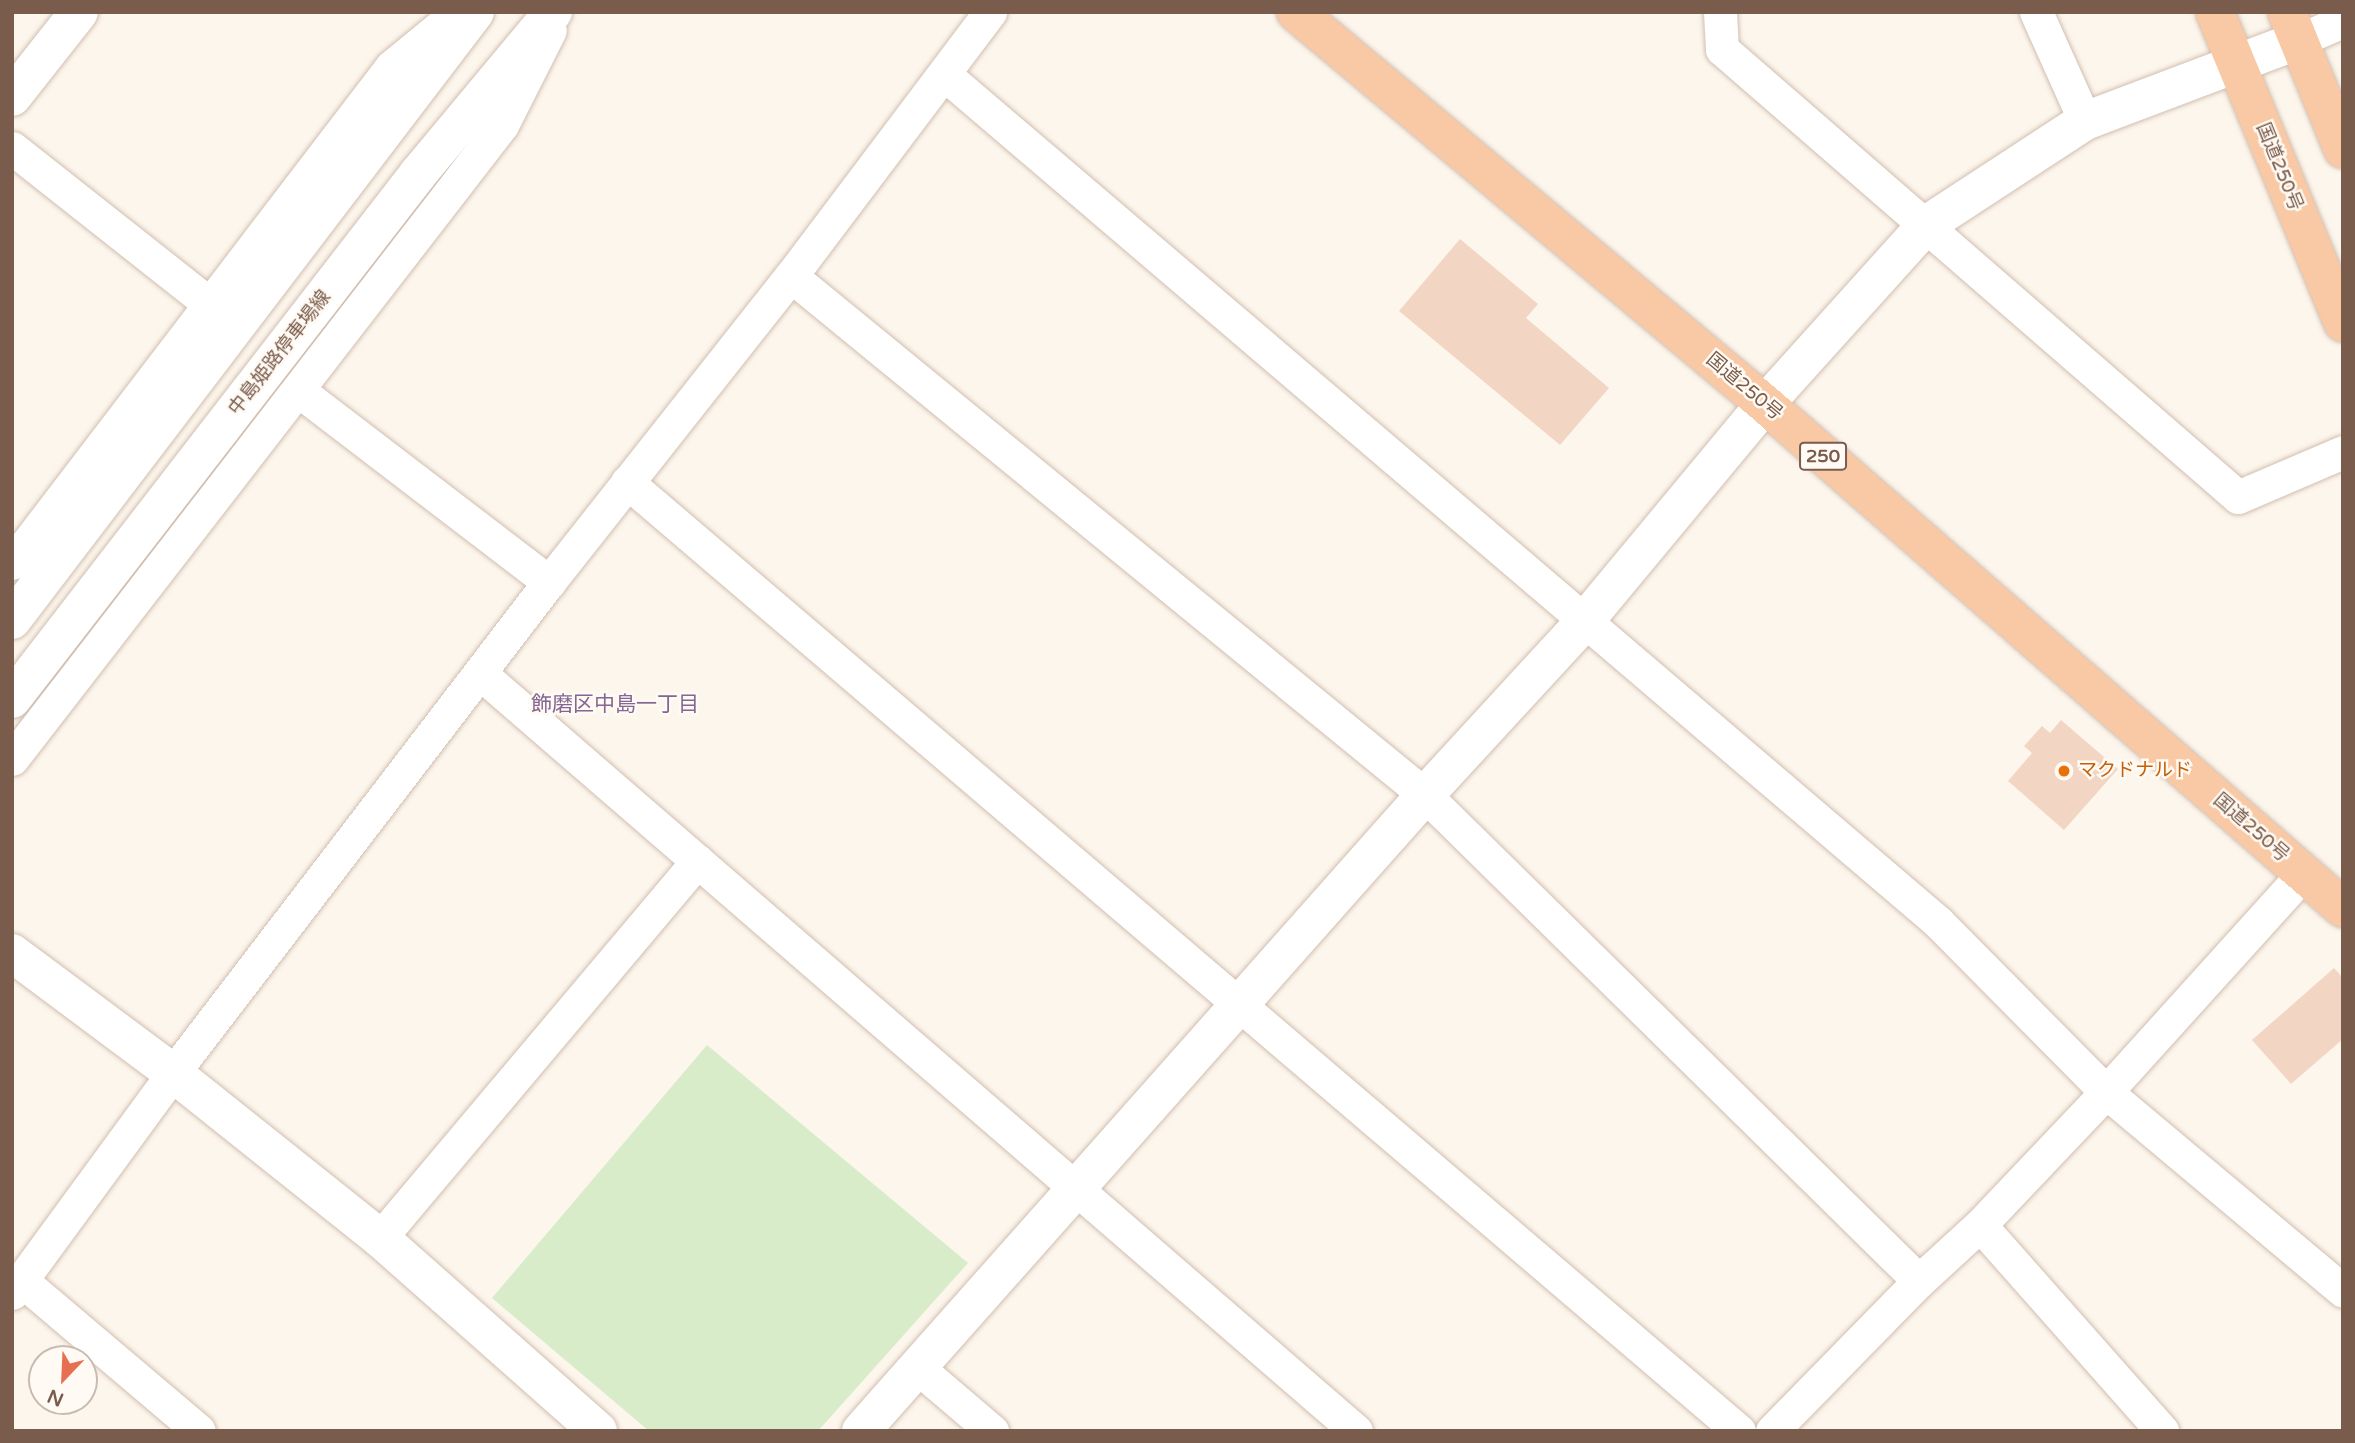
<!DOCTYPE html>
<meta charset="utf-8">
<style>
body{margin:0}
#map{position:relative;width:2355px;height:1443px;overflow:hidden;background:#fdf6ec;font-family:"Varela Round","Noto Sans JP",sans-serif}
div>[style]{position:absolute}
.green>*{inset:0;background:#d8ecc9}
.building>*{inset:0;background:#f3d5c3}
.roads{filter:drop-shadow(0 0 2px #d1beb0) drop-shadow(0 0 2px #d1beb0)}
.minor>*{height:33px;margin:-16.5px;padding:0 16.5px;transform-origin:16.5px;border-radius:16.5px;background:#fff}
.tertiary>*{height:38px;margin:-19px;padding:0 19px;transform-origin:19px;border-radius:19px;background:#fff}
.secondary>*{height:38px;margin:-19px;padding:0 19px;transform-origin:19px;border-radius:19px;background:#fff}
.trunk>*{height:38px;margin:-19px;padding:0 19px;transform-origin:19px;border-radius:19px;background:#f9c8a4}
.dots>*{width:19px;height:19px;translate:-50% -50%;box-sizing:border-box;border:4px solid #fffaf3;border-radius:50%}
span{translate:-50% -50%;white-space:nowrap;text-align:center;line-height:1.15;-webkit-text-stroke:5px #fffaf3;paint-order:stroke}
.shield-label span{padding:2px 5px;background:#fffaf3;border:2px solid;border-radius:5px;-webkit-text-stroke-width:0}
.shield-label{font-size:18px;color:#7a5c4d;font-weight:700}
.street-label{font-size:19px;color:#7a5c4d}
.food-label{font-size:19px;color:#c56008}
.left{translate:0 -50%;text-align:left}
.neighbourhood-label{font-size:21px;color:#846695}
.frame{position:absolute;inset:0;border:14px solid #7a5c4d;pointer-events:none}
.north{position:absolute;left:28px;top:1345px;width:70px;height:70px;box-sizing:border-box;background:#fffaf3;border:2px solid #cabbb1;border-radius:50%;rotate:203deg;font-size:19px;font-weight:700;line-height:28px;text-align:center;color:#7a5c4d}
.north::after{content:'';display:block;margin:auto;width:24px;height:32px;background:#e76f51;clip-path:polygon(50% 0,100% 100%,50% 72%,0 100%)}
</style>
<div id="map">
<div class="green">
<i style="clip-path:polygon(707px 1045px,968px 1263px,818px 1431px,649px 1431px,492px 1298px)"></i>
</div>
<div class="building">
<i style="clip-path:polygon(1460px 239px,1538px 304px,1526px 318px,1609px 388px,1560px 445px,1399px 311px)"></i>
<i style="clip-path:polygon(2061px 720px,2118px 769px,2064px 830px,2008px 781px,2032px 753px,2024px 746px,2042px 726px,2050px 733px)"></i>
<i style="clip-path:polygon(2334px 968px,2343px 978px,2343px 1039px,2291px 1084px,2252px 1040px)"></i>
</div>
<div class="roads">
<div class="minor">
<i style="left:1720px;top:12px;width:37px;rotate:87deg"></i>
<i style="left:1722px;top:49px;width:683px;rotate:40.97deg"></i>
<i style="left:2238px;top:497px;width:114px;rotate:-23.2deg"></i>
<i style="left:2036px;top:12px;width:120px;rotate:65.8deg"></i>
<i style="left:2299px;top:40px;width:48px;rotate:-23.4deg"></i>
<i style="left:944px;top:74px;width:1307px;rotate:40.47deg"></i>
<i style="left:1938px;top:922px;width:239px;rotate:45.3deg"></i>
<i style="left:2106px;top:1092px;width:309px;rotate:40deg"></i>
<i style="left:12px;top:148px;width:253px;rotate:38.3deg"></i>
<i style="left:791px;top:276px;width:819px;rotate:39.3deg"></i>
<i style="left:1425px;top:795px;width:693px;rotate:44.53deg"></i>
<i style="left:299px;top:391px;width:315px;rotate:37.4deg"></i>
<i style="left:627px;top:482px;width:1462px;rotate:40.48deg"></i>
<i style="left:12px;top:563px;width:624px;rotate:-52.62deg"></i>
<i style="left:391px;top:67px;width:87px;rotate:-39.4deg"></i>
<i style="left:481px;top:674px;width:1157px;rotate:40.86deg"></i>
<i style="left:12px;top:759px;width:801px;rotate:-52.3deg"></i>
<i style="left:502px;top:125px;width:106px;rotate:-63.2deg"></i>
<i style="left:1980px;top:1225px;width:275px;rotate:48.5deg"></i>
<i style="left:380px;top:1238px;width:493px;rotate:-49.9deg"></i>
<i style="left:21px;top:1280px;width:233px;rotate:40.3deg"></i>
<i style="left:12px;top:1293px;width:273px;rotate:-53.8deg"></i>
<i style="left:173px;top:1073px;width:618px;rotate:-52.56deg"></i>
<i style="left:549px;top:582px;width:390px;rotate:-51.7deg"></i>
<i style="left:791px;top:276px;width:331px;rotate:-53deg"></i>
<i style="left:917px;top:1367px;width:99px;rotate:40.5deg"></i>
<i style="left:1772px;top:1431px;width:210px;rotate:-45.6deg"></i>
<i style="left:1919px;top:1281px;width:83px;rotate:-42.6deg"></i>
<i style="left:1980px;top:1225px;width:183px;rotate:-46.5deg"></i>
<i style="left:2106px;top:1092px;width:294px;rotate:-47.9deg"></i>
</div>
<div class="tertiary">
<i style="left:12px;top:97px;width:108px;rotate:-51.8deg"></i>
<i style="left:12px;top:953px;width:201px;rotate:36.7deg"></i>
<i style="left:173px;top:1073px;width:265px;rotate:38.6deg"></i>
<i style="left:380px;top:1238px;width:291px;rotate:41.5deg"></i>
<i style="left:861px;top:1431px;width:850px;rotate:-48.43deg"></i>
<i style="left:1425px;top:795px;width:235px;rotate:-47.4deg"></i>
<i style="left:1584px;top:622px;width:283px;rotate:-50.3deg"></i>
<i style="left:1765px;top:404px;width:241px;rotate:-48deg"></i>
<i style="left:1926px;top:225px;width:190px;rotate:-33.2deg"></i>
<i style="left:2085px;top:121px;width:229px;rotate:-20.7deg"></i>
</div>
<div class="secondary">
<i style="left:12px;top:620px;width:764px;rotate:-52.71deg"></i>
<i style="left:12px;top:699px;width:664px;rotate:-52.28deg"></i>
<i style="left:418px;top:174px;width:211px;rotate:-50.2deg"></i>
</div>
<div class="trunk">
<i style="left:1296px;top:12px;width:611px;rotate:39.89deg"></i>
<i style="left:1765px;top:404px;width:767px;rotate:41.09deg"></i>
<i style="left:2215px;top:12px;width:336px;rotate:67.6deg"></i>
<i style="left:2287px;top:12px;width:148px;rotate:67.8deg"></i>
</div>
</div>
<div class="dots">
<i style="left:2064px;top:771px;background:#e8710a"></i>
</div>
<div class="shield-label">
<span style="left:1823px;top:456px">250</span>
</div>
<div class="street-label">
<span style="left:2279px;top:167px;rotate:68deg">国道250号</span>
<span style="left:280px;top:353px;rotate:-52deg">中島姫路停車場線</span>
<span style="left:1744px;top:387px;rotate:40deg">国道250号</span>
<span style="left:2251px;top:828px;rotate:41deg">国道250号</span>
</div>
<div class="food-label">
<span class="left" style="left:2078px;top:771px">マクドナルド</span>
</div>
<div class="neighbourhood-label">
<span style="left:615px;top:705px">飾磨区中島一丁目</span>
</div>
<div class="frame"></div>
<div class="north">N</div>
</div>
